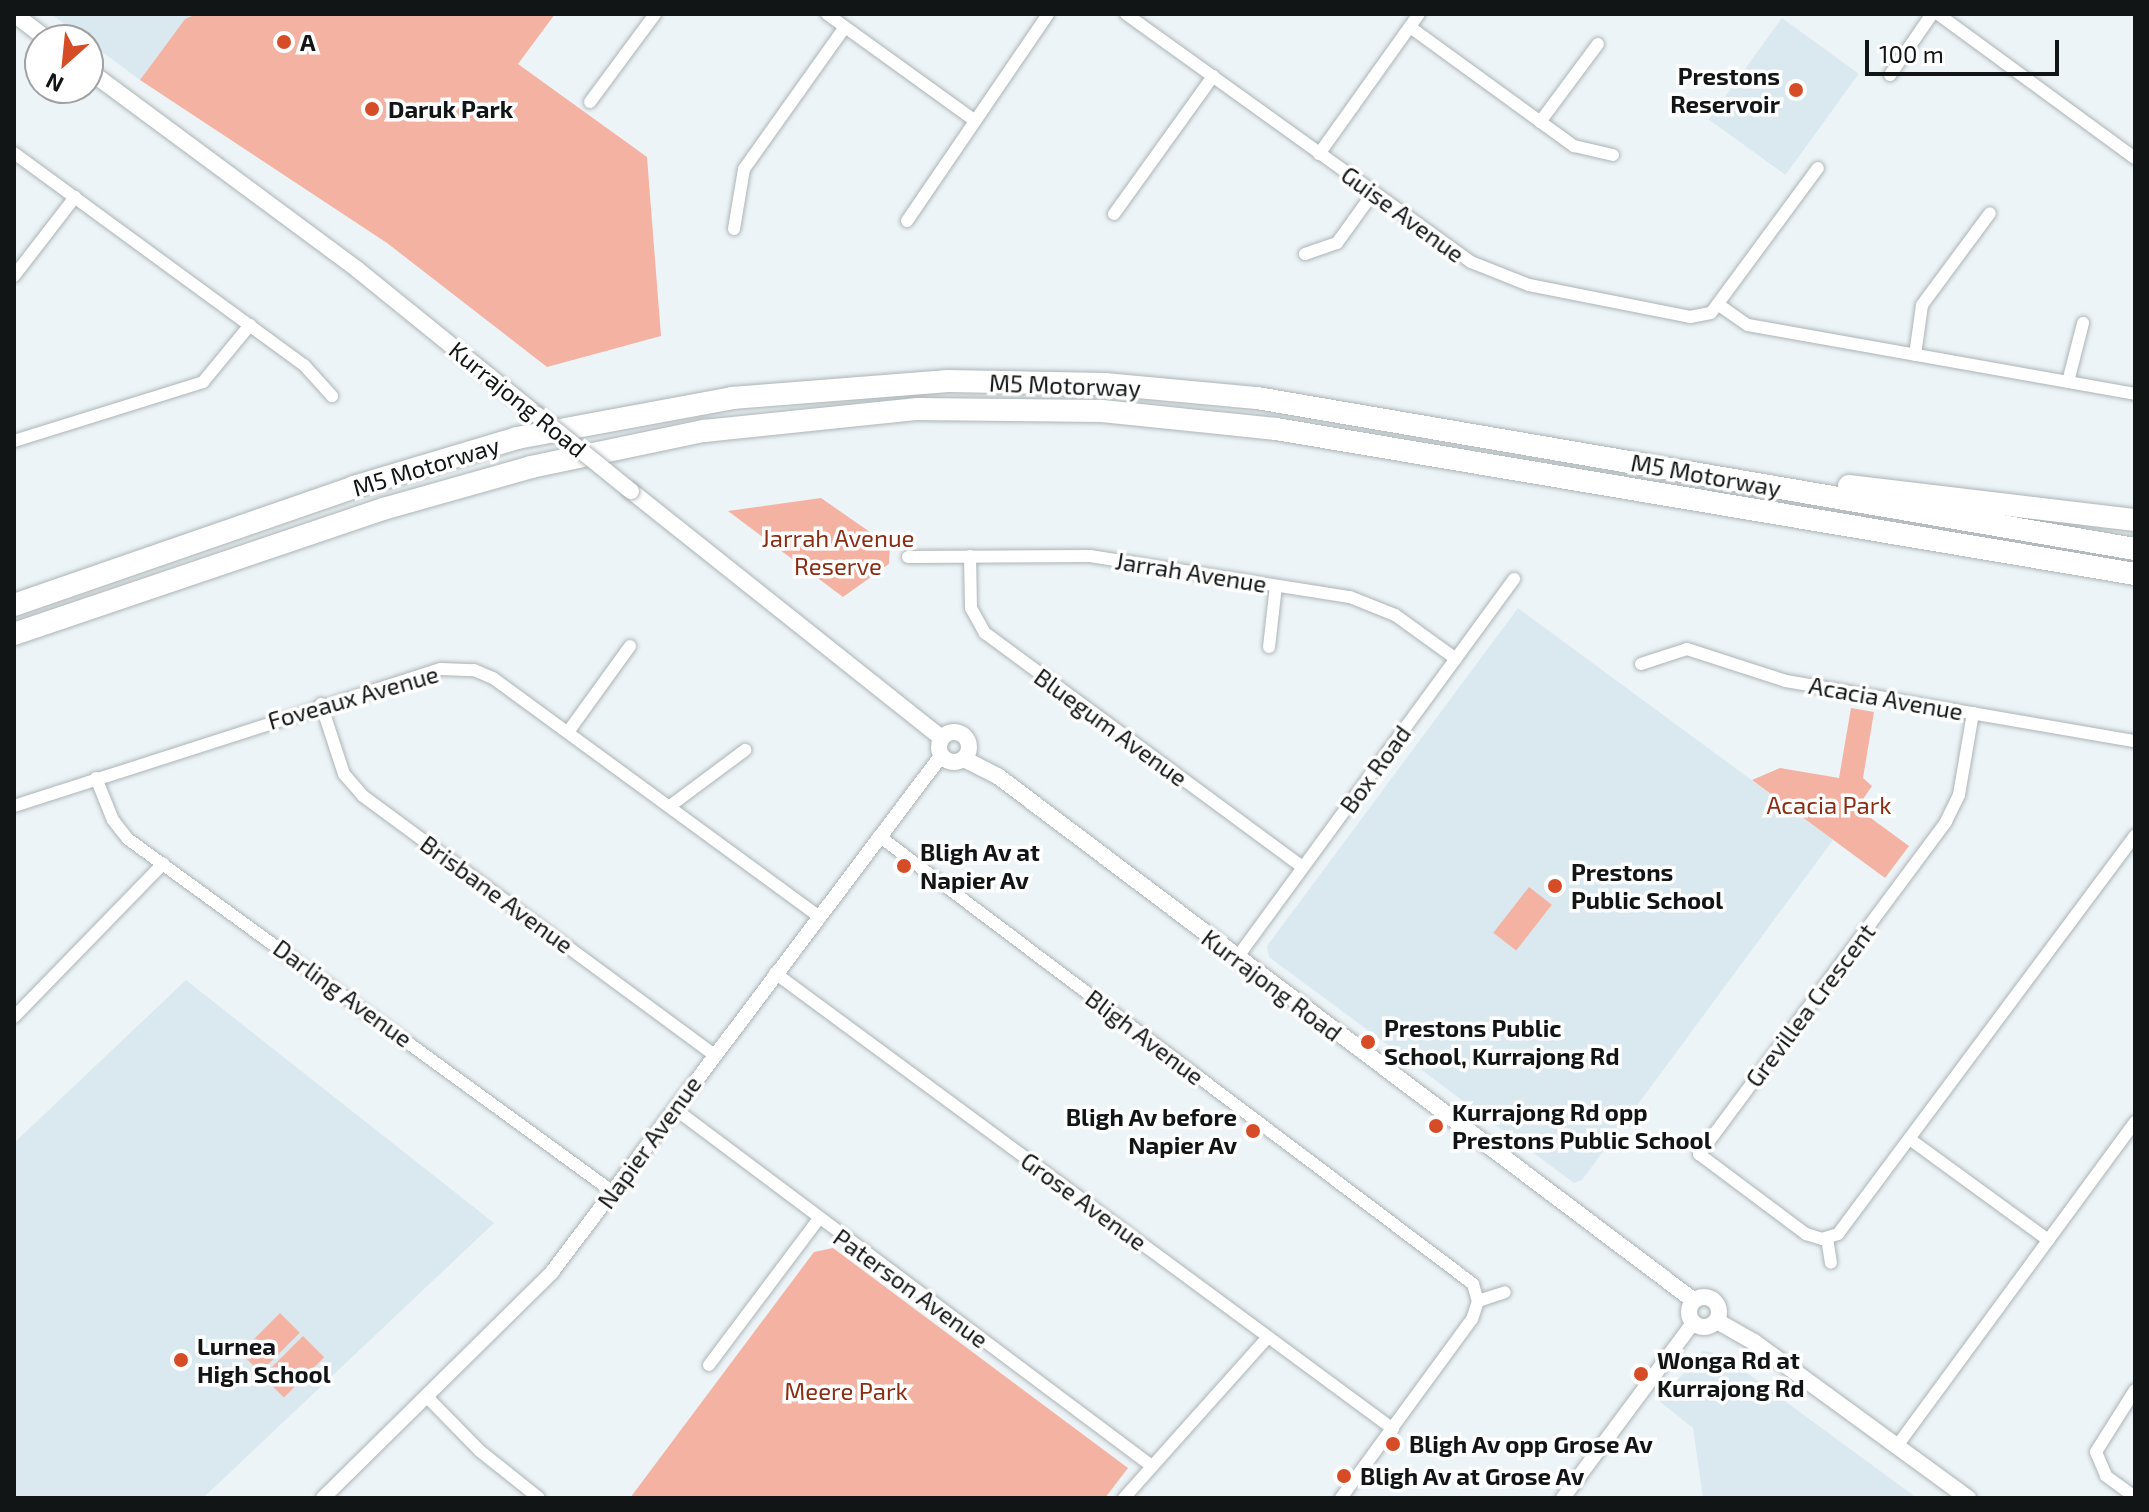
<!DOCTYPE html>
<style>
body{margin:0}
#map{position:relative;width:2149px;height:1512px;overflow:hidden;background:#edf4f7;font-family:"Exo 2",sans-serif}
div>[style]{position:absolute}
.built>*{inset:0;background:#dae9ef;transform-origin:0 0}
.green>*{inset:0;background:#f4b3a2;transform-origin:0 0}
.roads{filter:drop-shadow(0 0 2px #adb4b6) drop-shadow(0 0 2px #adb4b6)}
.minor>*{height:12px;margin:-6px;padding:0 6px;transform-origin:6px;border-radius:6px;background:#fff}
.tertiary>*{height:14px;margin:-7px;padding:0 7px;transform-origin:7px;border-radius:7px;background:#fff}
.secondary>*{height:16px;margin:-8px;padding:0 8px;transform-origin:8px;border-radius:8px;background:#fff}
.secondary>.ring{margin:-8px;padding:0;box-sizing:content-box;background:none;border:16px solid #fff;border-radius:50%}
.motorway>*{height:22px;margin:-11px;padding:0 11px;transform-origin:11px;border-radius:11px;background:#fff}
.bridges{filter:drop-shadow(0 0 2px #adb4b6) drop-shadow(0 0 2px #adb4b6)}
.secondary-bridge>*{height:16px;margin:-8px;padding:0 8px;transform-origin:8px;border-radius:8px;background:#fff}
.dots>*{width:22px;height:22px;translate:-50% -50%;box-sizing:border-box;border:4px solid #fff;border-radius:50%}
span{translate:-50% -50%;white-space:nowrap;text-align:center;line-height:1.15;-webkit-text-stroke:7px #fff;paint-order:stroke}
.poi-label{font-size:24px;color:#121515;font-weight:700}
.left{translate:0 -50%;text-align:left}
.right{translate:-100% -50%;text-align:right}
.street-label{font-size:24px;color:#121515}
.park-label{font-size:24px;color:#8b2d13}
.frame{position:absolute;inset:0;border:16px solid #121515;pointer-events:none}
.north{position:absolute;left:24px;top:24px;width:80px;height:80px;box-sizing:border-box;background:#fff;border:2px solid #a0a1a1;border-radius:50%;rotate:207deg;font-size:22px;font-weight:700;line-height:32px;text-align:center;color:#121515}
.north::after{content:'';display:block;margin:auto;width:28px;height:36px;background:#d54c26;clip-path:polygon(50% 0,100% 100%,50% 72%,0 100%)}
.scale{position:absolute;left:1865px;top:40px;width:194px;height:36px;box-sizing:border-box;border:4px solid #121515;border-top:0;padding-left:10px;font-size:24px;line-height:28px;white-space:nowrap;color:#121515;-webkit-text-stroke:6px #fff;paint-order:stroke}
</style>
<div id="map">
<div class="built">
<i style="clip-path:polygon(51px 14px,196px 14px,185px 19px,140px 80px)"></i>
<i style="left:1782px;top:18px;width:95px;height:125px;rotate:36deg"></i>
<i style="clip-path:polygon(1518px 608px,1833px 840px,1582px 1180px,1574px 1183px,1269px 957px,1267px 946px)"></i>
<i style="clip-path:polygon(186px 980px,494px 1223px,203px 1498px,14px 1498px,14px 1143px)"></i>
<i style="clip-path:polygon(1703px 1351px,1721px 1354px,1917px 1498px,1703px 1498px,1693px 1428px,1659px 1401px)"></i>
</div>
<div class="green">
<i style="clip-path:polygon(196px 14px,555px 14px,518px 64px,647px 157px,661px 336px,547px 367px,387px 243px,140px 80px,185px 19px)"></i>
<i style="clip-path:polygon(821px 498px,890px 546px,889px 564px,843px 597px,728px 511px)"></i>
<i style="clip-path:polygon(1851px 708px,1874px 712px,1863px 778px,1872px 786px,1857px 808px,1909px 846px,1885px 878px,1752px 780px,1780px 768px,1839px 778px)"></i>
<i style="left:1529px;top:887px;width:29px;height:58px;rotate:38deg"></i>
<i style="clip-path:polygon(833px 1248px,1128px 1468px,1105px 1498px,630px 1498px,814px 1252px)"></i>
<i style="left:280px;top:1313px;width:28px;height:56px;rotate:45deg"></i>
<i style="left:303px;top:1336px;width:30px;height:57px;rotate:45deg"></i>
</div>
<div class="roads">
<div class="minor">
<i style="left:827px;top:14px;width:181px;rotate:35.8deg"></i>
<i style="left:1126px;top:14px;width:425px;rotate:35.7deg"></i>
<i style="left:1471px;top:262px;width:62px;rotate:21.6deg"></i>
<i style="left:1529px;top:285px;width:164px;rotate:11.2deg"></i>
<i style="left:1690px;top:317px;width:21px;rotate:-11deg"></i>
<i style="left:1711px;top:313px;width:180px;rotate:-53.6deg"></i>
<i style="left:1938px;top:14px;width:244px;rotate:36.2deg"></i>
<i style="left:1410px;top:27px;width:203px;rotate:36deg"></i>
<i style="left:1574px;top:146px;width:40px;rotate:13deg"></i>
<i style="left:1890px;top:75px;width:74px;rotate:-55.5deg"></i>
<i style="left:590px;top:102px;width:109px;rotate:-53.5deg"></i>
<i style="left:1540px;top:122px;width:97px;rotate:-53.4deg"></i>
<i style="left:14px;top:153px;width:359px;rotate:36.2deg"></i>
<i style="left:304px;top:365px;width:42px;rotate:47.9deg"></i>
<i style="left:1319px;top:154px;width:172px;rotate:-54.5deg"></i>
<i style="left:1114px;top:214px;width:170px;rotate:-54.3deg"></i>
<i style="left:907px;top:221px;width:250px;rotate:-55.7deg"></i>
<i style="left:734px;top:229px;width:61px;rotate:-80.5deg"></i>
<i style="left:744px;top:169px;width:174px;rotate:-54.6deg"></i>
<i style="left:1305px;top:254px;width:34px;rotate:-19deg"></i>
<i style="left:1337px;top:243px;width:62px;rotate:-54.2deg"></i>
<i style="left:14px;top:276px;width:100px;rotate:-52.3deg"></i>
<i style="left:1719px;top:305px;width:35px;rotate:35deg"></i>
<i style="left:1748px;top:325px;width:393px;rotate:10.1deg"></i>
<i style="left:1915px;top:355px;width:50px;rotate:-82deg"></i>
<i style="left:1922px;top:305px;width:114px;rotate:-53.5deg"></i>
<i style="left:2068px;top:382px;width:61px;rotate:-75.7deg"></i>
<i style="left:14px;top:441px;width:198px;rotate:-17.3deg"></i>
<i style="left:203px;top:382px;width:74px;rotate:-50.5deg"></i>
<i style="left:970px;top:556px;width:52px;rotate:88.9deg"></i>
<i style="left:971px;top:608px;width:29px;rotate:61deg"></i>
<i style="left:985px;top:633px;width:394px;rotate:36.4deg"></i>
<i style="left:908px;top:557px;width:182px;rotate:-0.3deg"></i>
<i style="left:1090px;top:556px;width:263px;rotate:9deg"></i>
<i style="left:1350px;top:597px;width:48px;rotate:21.8deg"></i>
<i style="left:1395px;top:615px;width:75px;rotate:35.8deg"></i>
<i style="left:1269px;top:647px;width:61px;rotate:-83.5deg"></i>
<i style="left:1641px;top:664px;width:48px;rotate:-18.1deg"></i>
<i style="left:1687px;top:649px;width:104px;rotate:17.9deg"></i>
<i style="left:1786px;top:681px;width:354px;rotate:9.8deg"></i>
<i style="left:321px;top:704px;width:74px;rotate:71.8deg"></i>
<i style="left:344px;top:774px;width:29px;rotate:49deg"></i>
<i style="left:363px;top:796px;width:435px;rotate:36.4deg"></i>
<i style="left:1973px;top:713px;width:83px;rotate:99.7deg"></i>
<i style="left:1959px;top:795px;width:30px;rotate:116deg"></i>
<i style="left:1946px;top:822px;width:414px;rotate:126.6deg"></i>
<i style="left:1699px;top:1154px;width:134px;rotate:36.8deg"></i>
<i style="left:1806px;top:1234px;width:17px;rotate:17deg"></i>
<i style="left:1822px;top:1239px;width:17px;rotate:-17deg"></i>
<i style="left:1838px;top:1234px;width:497px;rotate:-53.3deg"></i>
<i style="left:568px;top:732px;width:106px;rotate:-54.2deg"></i>
<i style="left:96px;top:778px;width:45px;rotate:68deg"></i>
<i style="left:113px;top:820px;width:24px;rotate:52deg"></i>
<i style="left:128px;top:839px;width:600px;rotate:36.05deg"></i>
<i style="left:14px;top:806px;width:448px;rotate:-17.8deg"></i>
<i style="left:441px;top:669px;width:33px;rotate:2deg"></i>
<i style="left:474px;top:670px;width:21px;rotate:23deg"></i>
<i style="left:493px;top:678px;width:403px;rotate:36.2deg"></i>
<i style="left:670px;top:806px;width:94px;rotate:-36.7deg"></i>
<i style="left:879px;top:836px;width:744px;rotate:37.02deg"></i>
<i style="left:1473px;top:1284px;width:18px;rotate:74deg"></i>
<i style="left:1478px;top:1301px;width:19px;rotate:108deg"></i>
<i style="left:1472px;top:1319px;width:222px;rotate:126.2deg"></i>
<i style="left:1236px;top:959px;width:471px;rotate:-53.8deg"></i>
<i style="left:775px;top:973px;width:768px;rotate:36.42deg"></i>
<i style="left:14px;top:1017px;width:214px;rotate:-45.8deg"></i>
<i style="left:675px;top:1109px;width:592px;rotate:36.83deg"></i>
<i style="left:1911px;top:1140px;width:170px;rotate:36.1deg"></i>
<i style="left:1827px;top:1238px;width:25px;rotate:81deg"></i>
<i style="left:1478px;top:1301px;width:28px;rotate:-18deg"></i>
<i style="left:709px;top:1365px;width:181px;rotate:-53.1deg"></i>
<i style="left:2135px;top:1390px;width:73px;rotate:122.2deg"></i>
<i style="left:2096px;top:1452px;width:26px;rotate:67deg"></i>
<i style="left:2106px;top:1476px;width:36px;rotate:36deg"></i>
<i style="left:427px;top:1397px;width:76px;rotate:45.5deg"></i>
<i style="left:480px;top:1451px;width:75px;rotate:38.5deg"></i>
<i style="left:1897px;top:1446px;width:402px;rotate:-53.7deg"></i>
<i style="left:1124px;top:1498px;width:216px;rotate:-48.2deg"></i>
</div>
<div class="tertiary">
<i style="left:323px;top:1498px;width:322px;rotate:-44.6deg"></i>
<i style="left:552px;top:1272px;width:646px;rotate:-52.99deg"></i>
<i style="left:1563px;top:1498px;width:218px;rotate:-53.4deg"></i>
</div>
<div class="secondary">
<i style="left:14px;top:14px;width:43px;rotate:37.4deg"></i>
<i style="left:88px;top:70px;width:336px;rotate:36.5deg"></i>
<i style="left:358px;top:270px;width:230px;rotate:39deg"></i>
<i style="left:631px;top:491px;width:396px;rotate:38.5deg"></i>
<i class="ring" style="left:939px;top:732px;width:14px;height:14px"></i>
<i style="left:964px;top:759px;width:39px;rotate:27deg"></i>
<i style="left:999px;top:777px;width:869px;rotate:37deg"></i>
<i class="ring" style="left:1689px;top:1297px;width:14px;height:14px"></i>
<i style="left:1717px;top:1321px;width:43px;rotate:29.6deg"></i>
<i style="left:1754px;top:1342px;width:265px;rotate:36.1deg"></i>
</div>
<div class="motorway">
<i style="left:1849px;top:486px;width:288px;rotate:6.8deg"></i>
<i style="left:14px;top:605px;width:360px;rotate:-19.1deg"></i>
<i style="left:354px;top:487px;width:170px;rotate:-16.7deg"></i>
<i style="left:517px;top:438px;width:219px;rotate:-10.5deg"></i>
<i style="left:732px;top:398px;width:217px;rotate:-4.5deg"></i>
<i style="left:948px;top:381px;width:157px;rotate:1.1deg"></i>
<i style="left:1105px;top:384px;width:153px;rotate:5.3deg"></i>
<i style="left:1257px;top:398px;width:891px;rotate:9.76deg"></i>
<i style="left:14px;top:634px;width:390px;rotate:-18.7deg"></i>
<i style="left:383px;top:509px;width:154px;rotate:-15.8deg"></i>
<i style="left:531px;top:467px;width:177px;rotate:-11.8deg"></i>
<i style="left:704px;top:431px;width:215px;rotate:-5.9deg"></i>
<i style="left:918px;top:409px;width:184px;rotate:0.6deg"></i>
<i style="left:1102px;top:411px;width:175px;rotate:5.9deg"></i>
<i style="left:1276px;top:429px;width:871px;rotate:9.58deg"></i>
</div>
</div>
<div class="bridges">
<div class="secondary-bridge">
<i style="left:537px;top:415px;width:121px;rotate:39deg"></i>
</div>
</div>
<div class="dots">
<i style="left:284px;top:42px;background:#d54c26"></i>
<i style="left:1796px;top:90px;background:#d54c26"></i>
<i style="left:372px;top:109px;background:#d54c26"></i>
<i style="left:904px;top:866px;background:#d54c26"></i>
<i style="left:1555px;top:886px;background:#d54c26"></i>
<i style="left:1368px;top:1042px;background:#d54c26"></i>
<i style="left:1436px;top:1126px;background:#d54c26"></i>
<i style="left:1253px;top:1131px;background:#d54c26"></i>
<i style="left:181px;top:1360px;background:#d54c26"></i>
<i style="left:1641px;top:1374px;background:#d54c26"></i>
<i style="left:1393px;top:1444px;background:#d54c26"></i>
<i style="left:1344px;top:1476px;background:#d54c26"></i>
</div>
<div class="poi-label">
<span class="left" style="left:300px;top:42px">A</span>
<span class="right" style="left:1780px;top:90px">Prestons<br>Reservoir</span>
<span class="left" style="left:388px;top:109px">Daruk Park</span>
<span class="left" style="left:920px;top:866px">Bligh Av at<br>Napier Av</span>
<span class="left" style="left:1571px;top:886px">Prestons<br>Public School</span>
<span class="left" style="left:1384px;top:1042px">Prestons Public<br>School, Kurrajong Rd</span>
<span class="left" style="left:1452px;top:1126px">Kurrajong Rd opp<br>Prestons Public School</span>
<span class="right" style="left:1237px;top:1131px">Bligh Av before<br>Napier Av</span>
<span class="left" style="left:197px;top:1360px">Lurnea<br>High School</span>
<span class="left" style="left:1657px;top:1374px">Wonga Rd at<br>Kurrajong Rd</span>
<span class="left" style="left:1409px;top:1444px">Bligh Av opp Grose Av</span>
<span class="left" style="left:1360px;top:1476px">Bligh Av at Grose Av</span>
</div>
<div class="street-label">
<span style="left:1403px;top:214px;rotate:36deg">Guise Avenue</span>
<span style="left:1065px;top:385px;rotate:2deg">M5 Motorway</span>
<span style="left:518px;top:399px;rotate:39deg">Kurrajong Road</span>
<span style="left:426px;top:466px;rotate:-17deg">M5 Motorway</span>
<span style="left:1706px;top:475px;rotate:10deg">M5 Motorway</span>
<span style="left:1191px;top:572px;rotate:9deg">Jarrah Avenue</span>
<span style="left:353px;top:697px;rotate:-16deg">Foveaux Avenue</span>
<span style="left:1886px;top:698px;rotate:10deg">Acacia Avenue</span>
<span style="left:1111px;top:727px;rotate:36deg">Bluegum Avenue</span>
<span style="left:1375px;top:769px;rotate:-54deg">Box Road</span>
<span style="left:497px;top:894px;rotate:36deg">Brisbane Avenue</span>
<span style="left:1272px;top:985px;rotate:37deg">Kurrajong Road</span>
<span style="left:343px;top:993px;rotate:36deg">Darling Avenue</span>
<span style="left:1810px;top:1005px;rotate:-53deg">Grevillea Crescent</span>
<span style="left:1145px;top:1037px;rotate:37deg">Bligh Avenue</span>
<span style="left:649px;top:1142px;rotate:-54deg">Napier Avenue</span>
<span style="left:1084px;top:1201px;rotate:36deg">Grose Avenue</span>
<span style="left:911px;top:1288px;rotate:36deg">Paterson Avenue</span>
</div>
<div class="park-label">
<span style="left:838px;top:552px">Jarrah Avenue<br>Reserve</span>
<span style="left:1829px;top:805px">Acacia Park</span>
<span style="left:846px;top:1391px">Meere Park</span>
</div>
<div class="frame"></div>
<div class="north">N</div>
<div class="scale">100 m</div>
</div>
